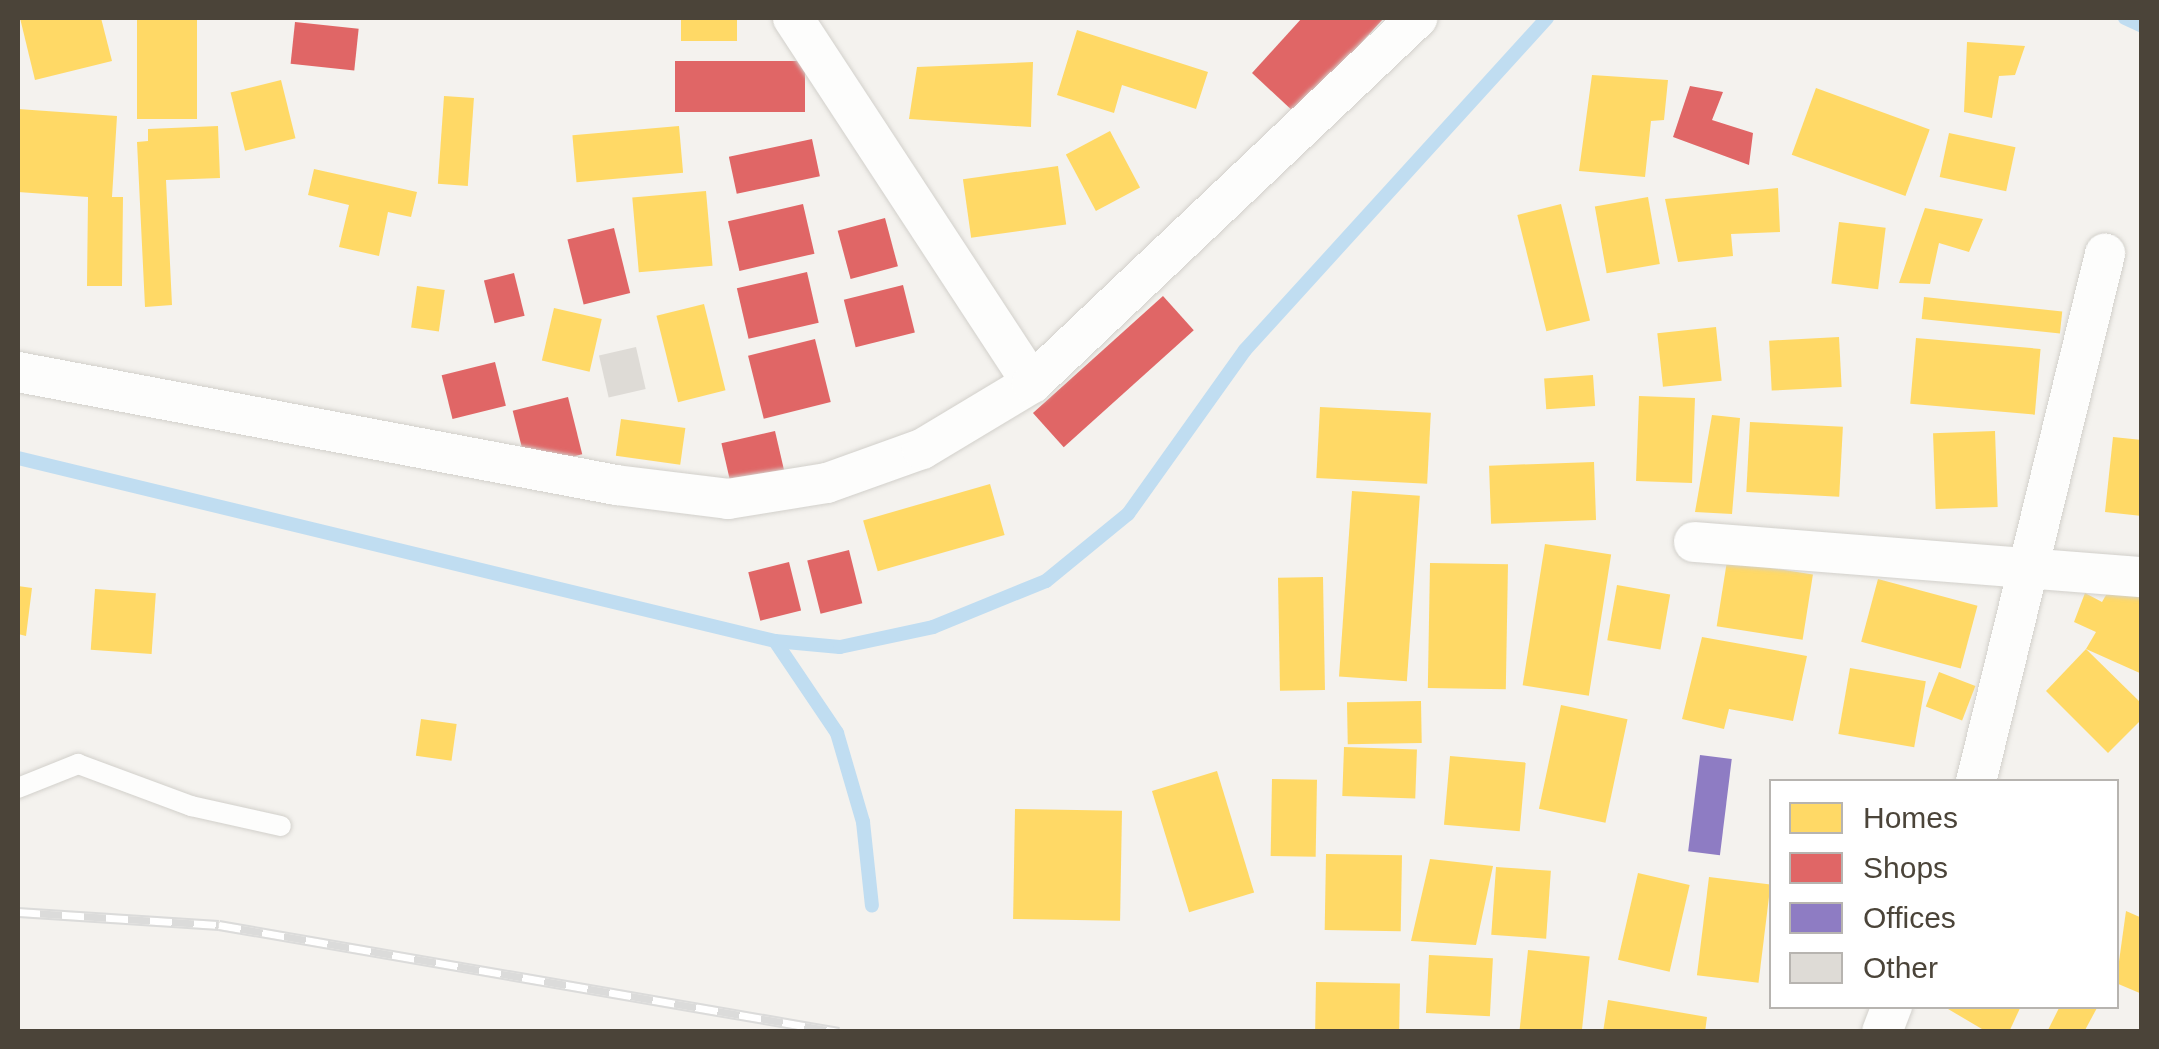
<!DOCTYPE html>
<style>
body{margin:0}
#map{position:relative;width:2159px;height:1049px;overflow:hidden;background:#f4f2ee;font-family:Helvetica,sans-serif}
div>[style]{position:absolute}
.homes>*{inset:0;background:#ffd966;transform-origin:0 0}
.shops>*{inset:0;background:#e06666;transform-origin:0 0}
.offices>*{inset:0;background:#8e7cc3;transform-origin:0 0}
.stream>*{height:14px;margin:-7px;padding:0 7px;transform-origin:7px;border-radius:7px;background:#c0ddf1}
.building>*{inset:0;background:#dedbd6;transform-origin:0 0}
.roads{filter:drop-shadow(0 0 2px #d2d0cb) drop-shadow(0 0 2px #d2d0cb)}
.service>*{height:20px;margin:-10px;padding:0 10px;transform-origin:10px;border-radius:10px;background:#fdfdfc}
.minor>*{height:40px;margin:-20px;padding:0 20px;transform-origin:20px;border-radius:20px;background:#fdfdfc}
.rail>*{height:11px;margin-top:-5.5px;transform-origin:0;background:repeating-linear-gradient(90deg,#fff 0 22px,#dbdbda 0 44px);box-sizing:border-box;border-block:2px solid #dbdbda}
span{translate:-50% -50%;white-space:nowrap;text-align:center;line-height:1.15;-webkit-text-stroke:10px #fff;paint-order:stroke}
.frame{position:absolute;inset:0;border:20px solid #4b4439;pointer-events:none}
.legend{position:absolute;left:1769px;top:779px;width:350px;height:230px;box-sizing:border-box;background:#fff;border:2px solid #b7b4b0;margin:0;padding:12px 18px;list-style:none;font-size:30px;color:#4b4439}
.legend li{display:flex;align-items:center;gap:20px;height:50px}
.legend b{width:50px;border:2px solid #b7b4b0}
</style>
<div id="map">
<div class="homes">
<i style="clip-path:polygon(20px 18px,101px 18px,112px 61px,35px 80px)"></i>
<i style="left:137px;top:18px;width:60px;height:101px"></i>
<i style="left:681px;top:18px;width:56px;height:23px"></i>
<i style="clip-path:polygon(1077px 30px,1208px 72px,1196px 109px,1122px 85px,1114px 113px,1057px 95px)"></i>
<i style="clip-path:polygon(1967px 42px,2025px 46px,2015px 75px,1999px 76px,1992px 118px,1964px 112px)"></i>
<i style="clip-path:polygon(1033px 62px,1031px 127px,909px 119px,917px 67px)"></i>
<i style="clip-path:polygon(1592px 75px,1668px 80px,1664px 120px,1651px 121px,1645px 177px,1579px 171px)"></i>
<i style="left:281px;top:80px;width:60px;height:52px;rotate:76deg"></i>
<i style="left:1816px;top:88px;width:121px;height:71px;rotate:20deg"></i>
<i style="left:444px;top:96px;width:30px;height:88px;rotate:4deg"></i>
<i style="clip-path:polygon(18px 109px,117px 116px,112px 197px,123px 197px,122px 286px,87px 286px,88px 197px,18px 192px)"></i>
<i style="clip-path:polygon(218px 126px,220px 178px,166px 180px,172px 305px,145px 307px,137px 142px,148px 141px,148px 129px)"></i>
<i style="left:679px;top:126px;width:47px;height:107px;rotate:85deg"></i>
<i style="left:1110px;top:131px;width:64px;height:50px;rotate:62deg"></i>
<i style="left:1949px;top:133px;width:68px;height:45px;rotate:12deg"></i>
<i style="left:1058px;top:166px;width:59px;height:96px;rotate:82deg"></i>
<i style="clip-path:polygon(314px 169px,417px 192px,411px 217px,388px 212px,379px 256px,339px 247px,349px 205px,308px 195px)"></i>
<i style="clip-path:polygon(1778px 188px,1780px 232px,1731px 234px,1733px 256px,1678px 262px,1665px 199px)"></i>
<i style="left:706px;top:191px;width:75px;height:74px;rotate:85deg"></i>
<i style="left:1648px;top:197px;width:68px;height:54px;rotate:80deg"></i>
<i style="left:1561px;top:204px;width:120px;height:45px;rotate:76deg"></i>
<i style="clip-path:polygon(1925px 208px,1983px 219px,1969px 252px,1939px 243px,1930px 284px,1899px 283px)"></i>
<i style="left:1839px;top:222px;width:47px;height:62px;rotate:7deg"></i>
<i style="left:417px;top:286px;width:28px;height:42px;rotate:8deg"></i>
<i style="left:1924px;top:297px;width:139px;height:22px;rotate:6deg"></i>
<i style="left:704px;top:304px;width:89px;height:49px;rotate:76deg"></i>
<i style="left:554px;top:308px;width:49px;height:54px;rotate:13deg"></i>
<i style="left:1716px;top:327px;width:54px;height:59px;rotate:84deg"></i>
<i style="left:1839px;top:337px;width:50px;height:70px;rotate:87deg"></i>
<i style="left:1916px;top:338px;width:125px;height:66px;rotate:5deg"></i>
<i style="left:1593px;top:375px;width:31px;height:49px;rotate:86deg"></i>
<i style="left:1639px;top:396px;width:56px;height:85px;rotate:2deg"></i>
<i style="left:1320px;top:407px;width:111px;height:71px;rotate:3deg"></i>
<i style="clip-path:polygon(1712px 415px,1740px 418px,1732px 514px,1695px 512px)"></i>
<i style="left:621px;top:419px;width:65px;height:37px;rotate:8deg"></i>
<i style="left:1750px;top:422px;width:93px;height:70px;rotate:3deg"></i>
<i style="left:1995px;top:431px;width:76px;height:62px;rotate:88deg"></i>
<i style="clip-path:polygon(2113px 437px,2142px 440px,2142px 516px,2105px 512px)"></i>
<i style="left:1594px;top:462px;width:58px;height:105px;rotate:88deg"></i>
<i style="left:990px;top:484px;width:53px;height:132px;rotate:74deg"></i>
<i style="left:1352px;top:491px;width:68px;height:186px;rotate:4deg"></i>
<i style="left:1545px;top:544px;width:67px;height:143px;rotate:9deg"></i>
<i style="left:1727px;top:561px;width:87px;height:66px;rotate:9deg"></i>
<i style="left:1430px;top:563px;width:78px;height:125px;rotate:1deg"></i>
<i style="left:1323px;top:577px;width:113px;height:45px;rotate:89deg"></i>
<i style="clip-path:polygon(2116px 578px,2142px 589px,2142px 674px,2086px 649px,2096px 632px,2074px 622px,2085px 593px,2102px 602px)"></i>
<i style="left:1878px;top:579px;width:103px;height:65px;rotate:15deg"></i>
<i style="left:1617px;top:585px;width:54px;height:56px;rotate:10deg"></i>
<i style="clip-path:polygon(18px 586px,32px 588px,26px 636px,18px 634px)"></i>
<i style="left:95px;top:589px;width:61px;height:61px;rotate:4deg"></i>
<i style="clip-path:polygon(1702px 637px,1807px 656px,1793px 721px,1729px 709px,1724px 729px,1682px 719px)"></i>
<i style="clip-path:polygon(2086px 649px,2142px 704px,2142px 719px,2108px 753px,2046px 691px)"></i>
<i style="left:1850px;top:668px;width:77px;height:67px;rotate:10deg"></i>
<i style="left:1939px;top:672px;width:39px;height:37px;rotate:21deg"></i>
<i style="left:1421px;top:701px;width:42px;height:74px;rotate:89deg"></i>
<i style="left:1561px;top:705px;width:68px;height:106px;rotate:12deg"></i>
<i style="left:421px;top:719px;width:36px;height:37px;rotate:8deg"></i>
<i style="left:1344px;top:747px;width:73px;height:49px;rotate:2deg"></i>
<i style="left:1450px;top:756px;width:76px;height:69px;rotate:5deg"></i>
<i style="left:1217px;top:771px;width:127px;height:68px;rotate:73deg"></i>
<i style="left:1272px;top:779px;width:45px;height:77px;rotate:1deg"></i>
<i style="left:1015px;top:809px;width:107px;height:110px;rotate:1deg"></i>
<i style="left:1326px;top:854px;width:76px;height:76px;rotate:1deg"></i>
<i style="clip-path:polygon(1430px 859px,1493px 866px,1476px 945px,1411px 941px)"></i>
<i style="left:1496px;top:867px;width:55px;height:68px;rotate:4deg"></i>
<i style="left:1638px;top:873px;width:53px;height:89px;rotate:13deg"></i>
<i style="left:1709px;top:877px;width:62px;height:99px;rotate:7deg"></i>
<i style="clip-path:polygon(2126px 911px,2142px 918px,2142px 994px,2116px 983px)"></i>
<i style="left:1528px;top:950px;width:62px;height:83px;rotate:6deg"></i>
<i style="left:1429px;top:955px;width:64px;height:58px;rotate:3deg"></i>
<i style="left:1316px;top:982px;width:84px;height:50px;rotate:1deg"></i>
<i style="clip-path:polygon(1608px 1000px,1707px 1017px,1705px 1032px,1603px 1032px)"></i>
<i style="clip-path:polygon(1943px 1006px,2021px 1006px,2009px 1032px,1987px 1032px)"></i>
<i style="clip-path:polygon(2060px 1006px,2098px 1006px,2084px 1032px,2047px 1032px)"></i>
</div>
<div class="shops">
<i style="clip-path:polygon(1302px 18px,1384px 18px,1296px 114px,1252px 73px)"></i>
<i style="left:295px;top:22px;width:64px;height:42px;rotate:6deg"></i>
<i style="left:675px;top:61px;width:130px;height:51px"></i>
<i style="clip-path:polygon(1690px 86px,1723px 92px,1712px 120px,1753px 133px,1749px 165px,1673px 137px)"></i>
<i style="left:812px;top:139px;width:38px;height:85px;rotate:78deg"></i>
<i style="left:803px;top:204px;width:51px;height:77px;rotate:77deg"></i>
<i style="left:885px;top:218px;width:50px;height:49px;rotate:75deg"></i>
<i style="left:614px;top:228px;width:67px;height:48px;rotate:76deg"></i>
<i style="left:807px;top:272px;width:52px;height:72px;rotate:77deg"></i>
<i style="left:514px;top:273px;width:44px;height:31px;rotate:76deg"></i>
<i style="left:903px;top:285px;width:49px;height:61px;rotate:76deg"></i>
<i style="left:1163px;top:296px;width:46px;height:175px;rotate:48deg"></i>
<i style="left:815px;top:339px;width:65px;height:69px;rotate:76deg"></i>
<i style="left:495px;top:362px;width:45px;height:55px;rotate:76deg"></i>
<i style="left:568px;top:397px;width:59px;height:57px;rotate:76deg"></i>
<i style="left:775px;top:431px;width:44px;height:55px;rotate:77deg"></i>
<i style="left:849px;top:550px;width:55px;height:43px;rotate:76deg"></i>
<i style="left:789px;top:562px;width:50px;height:42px;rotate:76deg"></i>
</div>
<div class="offices">
<i style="left:1700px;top:755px;width:32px;height:97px;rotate:7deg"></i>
</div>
<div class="stream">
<i style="left:2125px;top:18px;width:19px;rotate:25deg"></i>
<i style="left:18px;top:458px;width:779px;rotate:13.59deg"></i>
<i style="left:775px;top:641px;width:65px;rotate:5.3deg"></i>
<i style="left:840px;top:647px;width:95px;rotate:-12.1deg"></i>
<i style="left:933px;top:627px;width:122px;rotate:-22.2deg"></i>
<i style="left:1046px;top:581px;width:106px;rotate:-39.3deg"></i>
<i style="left:1128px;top:514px;width:201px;rotate:-54.5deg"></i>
<i style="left:1245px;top:350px;width:449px;rotate:-47.7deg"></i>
<i style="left:775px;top:641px;width:111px;rotate:56deg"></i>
<i style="left:837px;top:733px;width:93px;rotate:73.7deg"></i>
<i style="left:863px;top:822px;width:84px;rotate:83.9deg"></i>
</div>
<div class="building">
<i style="left:636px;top:347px;width:43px;height:38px;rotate:77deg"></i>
</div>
<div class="roads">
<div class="service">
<i style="left:18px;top:788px;width:65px;rotate:-21.8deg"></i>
<i style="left:78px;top:764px;width:121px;rotate:20.4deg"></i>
<i style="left:191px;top:806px;width:92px;rotate:12.5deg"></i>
</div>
<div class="minor">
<i style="left:793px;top:18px;width:436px;rotate:56.8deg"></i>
<i style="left:18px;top:372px;width:609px;rotate:10.7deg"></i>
<i style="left:616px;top:485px;width:113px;rotate:7.1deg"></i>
<i style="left:728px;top:499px;width:100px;rotate:-9.2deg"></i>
<i style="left:827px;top:483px;width:101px;rotate:-19.7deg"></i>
<i style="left:922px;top:449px;width:128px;rotate:-31deg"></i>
<i style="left:1032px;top:383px;width:531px;rotate:-43.47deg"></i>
<i style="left:1694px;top:542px;width:449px;rotate:4.5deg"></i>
<i style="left:1976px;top:782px;width:544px;rotate:-76.27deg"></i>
<i style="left:1882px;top:1032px;width:28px;rotate:-69deg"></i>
</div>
</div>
<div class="rail">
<i style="left:18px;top:912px;width:201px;rotate:3.7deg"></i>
<i style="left:219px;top:925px;width:629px;rotate:9.79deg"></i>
</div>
<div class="frame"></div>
<ul class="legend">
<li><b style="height:28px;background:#ffd966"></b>Homes</li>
<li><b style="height:28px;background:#e06666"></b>Shops</li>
<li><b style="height:28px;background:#8e7cc3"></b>Offices</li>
<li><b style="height:28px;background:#dedbd6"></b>Other</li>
</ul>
</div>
